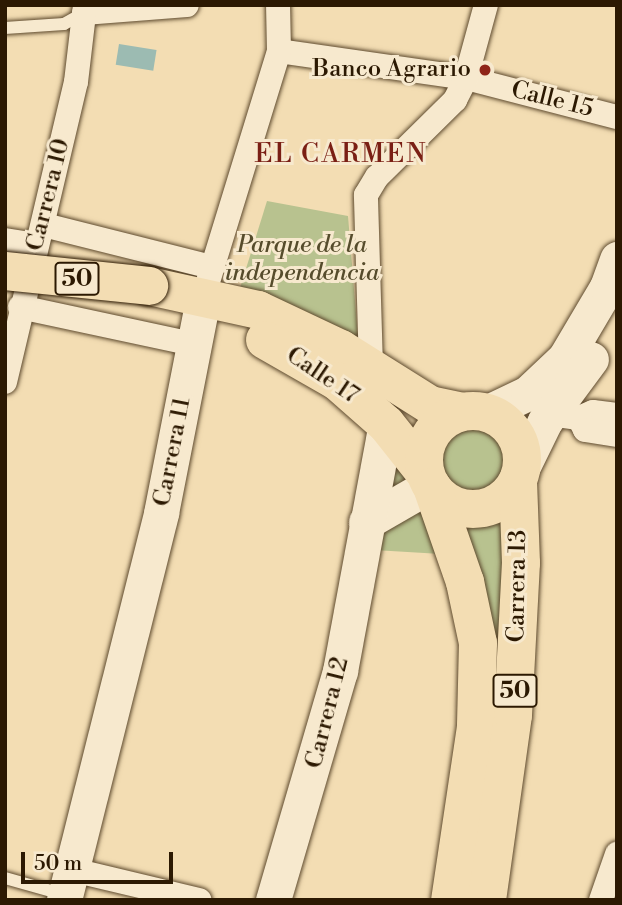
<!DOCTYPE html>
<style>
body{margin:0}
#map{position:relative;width:622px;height:905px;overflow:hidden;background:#f3ddb3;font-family:"Libre Bodoni",serif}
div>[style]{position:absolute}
.green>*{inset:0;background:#b8c28f}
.round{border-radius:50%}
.water>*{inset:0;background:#9cbbb2;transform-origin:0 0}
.roads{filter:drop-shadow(0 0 2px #5e4a2e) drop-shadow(0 0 2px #5e4a2e)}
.lane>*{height:12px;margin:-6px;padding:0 6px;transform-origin:6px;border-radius:6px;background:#f7e9ce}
.street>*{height:24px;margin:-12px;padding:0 12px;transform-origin:12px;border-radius:12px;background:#f7e9ce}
.secondary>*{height:35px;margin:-17.5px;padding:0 17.5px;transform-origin:17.5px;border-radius:17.5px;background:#f7e9ce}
.highway>*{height:38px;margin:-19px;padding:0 19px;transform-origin:19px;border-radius:19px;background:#f3ddb3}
.highway>.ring{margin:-19px;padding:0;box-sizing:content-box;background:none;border:38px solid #f3ddb3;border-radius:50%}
.bridges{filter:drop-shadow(0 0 2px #2c1902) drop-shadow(0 0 2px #2c1902)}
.highway-bridge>*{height:38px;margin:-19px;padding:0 19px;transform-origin:19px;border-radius:19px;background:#f3ddb3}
.dots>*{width:19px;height:19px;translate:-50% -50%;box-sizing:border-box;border:4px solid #f7e9ce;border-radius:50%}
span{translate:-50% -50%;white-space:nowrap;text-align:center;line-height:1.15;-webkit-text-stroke:6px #f7e9ce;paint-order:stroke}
.shield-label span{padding:2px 5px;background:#f7e9ce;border:2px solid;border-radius:5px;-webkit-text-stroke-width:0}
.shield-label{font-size:23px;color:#2c1902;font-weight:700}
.poi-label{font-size:24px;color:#2c1902}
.right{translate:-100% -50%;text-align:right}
.street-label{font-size:24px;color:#2c1902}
.park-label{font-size:24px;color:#564c2c;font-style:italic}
.neighbourhood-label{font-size:26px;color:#7a1f14;letter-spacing:2px}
.frame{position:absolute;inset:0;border:7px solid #2c1902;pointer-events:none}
.scale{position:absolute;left:21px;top:852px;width:152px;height:32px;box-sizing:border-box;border:4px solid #2c1902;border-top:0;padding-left:9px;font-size:21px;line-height:24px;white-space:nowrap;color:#2c1902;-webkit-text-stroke:5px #f7e9ce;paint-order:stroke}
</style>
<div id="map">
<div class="green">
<i style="clip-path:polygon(267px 201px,348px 216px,358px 338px,240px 288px)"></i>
<i class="round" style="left:438px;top:425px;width:68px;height:68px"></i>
<i style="clip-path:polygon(393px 458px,403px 466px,441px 554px,374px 550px)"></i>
<i style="clip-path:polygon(510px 502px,508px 603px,472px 805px,454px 514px,491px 513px)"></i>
</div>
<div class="water">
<i style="left:119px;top:44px;width:38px;height:21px;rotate:9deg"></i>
</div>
<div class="roads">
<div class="lane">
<i style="left:5px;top:28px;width:59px;rotate:-3.9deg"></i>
<i style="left:64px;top:24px;width:23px;rotate:-29deg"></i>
<i style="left:5px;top:878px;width:59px;rotate:15.7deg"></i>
</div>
<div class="street">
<i style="left:84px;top:13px;width:103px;rotate:-4.4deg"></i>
<i style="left:279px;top:51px;width:189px;rotate:8.2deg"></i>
<i style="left:466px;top:78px;width:156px;rotate:14.5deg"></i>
<i style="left:44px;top:225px;width:172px;rotate:14.1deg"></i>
<i style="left:5px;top:240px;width:32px;rotate:9deg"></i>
<i style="left:203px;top:298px;width:258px;rotate:-72.9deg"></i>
<i style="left:279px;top:51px;width:46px;rotate:-91.2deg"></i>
<i style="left:20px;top:307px;width:177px;rotate:12.1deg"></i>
<i style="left:371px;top:367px;width:172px;rotate:-91.7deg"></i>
<i style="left:366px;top:195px;width:21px;rotate:-59deg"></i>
<i style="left:377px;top:177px;width:110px;rotate:-44.6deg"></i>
<i style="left:455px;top:100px;width:25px;rotate:-63deg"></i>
<i style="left:466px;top:78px;width:76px;rotate:-74.7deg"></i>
<i style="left:5px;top:382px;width:308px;rotate:-76.7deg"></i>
<i style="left:76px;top:82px;width:78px;rotate:-83.3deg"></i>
<i style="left:550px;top:414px;width:29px;rotate:8deg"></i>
<i style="left:579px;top:418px;width:15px;rotate:-23deg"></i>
<i style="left:593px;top:412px;width:24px;rotate:7deg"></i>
<i style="left:579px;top:418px;width:13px;rotate:63deg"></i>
<i style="left:585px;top:430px;width:32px;rotate:9deg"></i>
<i style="left:73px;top:870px;width:130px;rotate:13.4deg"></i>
<i style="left:601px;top:900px;width:49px;rotate:-70.8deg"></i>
</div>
<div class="secondary">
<i style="left:486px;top:413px;width:47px;rotate:-25.5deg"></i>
<i style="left:528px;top:393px;width:51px;rotate:-43.4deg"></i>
<i style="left:565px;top:358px;width:82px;rotate:-59.4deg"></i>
<i style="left:607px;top:287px;width:30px;rotate:-70deg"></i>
<i style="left:522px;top:468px;width:52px;rotate:-63.9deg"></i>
<i style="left:545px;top:421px;width:77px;rotate:-53.4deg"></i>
<i style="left:366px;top:522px;width:74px;rotate:-30deg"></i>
<i style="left:64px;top:900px;width:399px;rotate:-75.9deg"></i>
<i style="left:161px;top:513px;width:219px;rotate:-78.9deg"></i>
<i style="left:273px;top:900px;width:239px;rotate:-73.7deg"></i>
<i style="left:340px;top:671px;width:251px;rotate:-79.5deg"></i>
</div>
<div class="highway">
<i style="left:149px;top:286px;width:112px;rotate:12.4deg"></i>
<i style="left:258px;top:310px;width:92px;rotate:25.2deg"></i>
<i style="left:341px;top:349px;width:105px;rotate:32.2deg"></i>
<i style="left:430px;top:405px;width:33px;rotate:12deg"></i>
<i style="left:265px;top:340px;width:83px;rotate:29.7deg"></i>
<i style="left:337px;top:381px;width:65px;rotate:41.3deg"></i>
<i style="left:386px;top:424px;width:63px;rotate:51.5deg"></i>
<i class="ring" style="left:424px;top:411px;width:60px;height:60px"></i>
<i style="left:432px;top:487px;width:101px;rotate:70.8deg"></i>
<i style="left:465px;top:582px;width:62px;rotate:78deg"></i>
<i style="left:478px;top:643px;width:84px;rotate:91.4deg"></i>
<i style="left:476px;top:727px;width:175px;rotate:98.5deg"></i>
<i style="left:487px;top:900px;width:187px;rotate:-82deg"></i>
<i style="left:513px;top:715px;width:152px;rotate:-87deg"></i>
<i style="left:521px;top:563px;width:83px;rotate:-92.1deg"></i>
</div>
</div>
<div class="bridges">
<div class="highway-bridge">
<i style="left:5px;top:271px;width:145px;rotate:5.9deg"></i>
</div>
</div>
<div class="dots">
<i style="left:485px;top:70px;background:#8f2418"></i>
</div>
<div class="shield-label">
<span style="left:77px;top:279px">50</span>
<span style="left:515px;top:691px">50</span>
</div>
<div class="poi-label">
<span class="right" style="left:471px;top:70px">Banco Agrario</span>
</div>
<div class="street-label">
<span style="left:552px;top:100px;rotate:14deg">Calle 15</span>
<span style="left:49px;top:195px;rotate:-76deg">Carrera 10</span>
<span style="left:322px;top:376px;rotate:34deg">Calle 17</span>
<span style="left:173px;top:452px;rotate:-79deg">Carrera 11</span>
<span style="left:518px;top:586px;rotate:-89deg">Carrera 13</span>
<span style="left:328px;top:713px;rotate:-76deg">Carrera 12</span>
</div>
<div class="park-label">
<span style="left:302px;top:260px">Parque de la<br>independencia</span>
</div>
<div class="neighbourhood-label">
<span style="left:341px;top:155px">EL CARMEN</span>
</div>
<div class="frame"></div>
<div class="scale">50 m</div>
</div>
